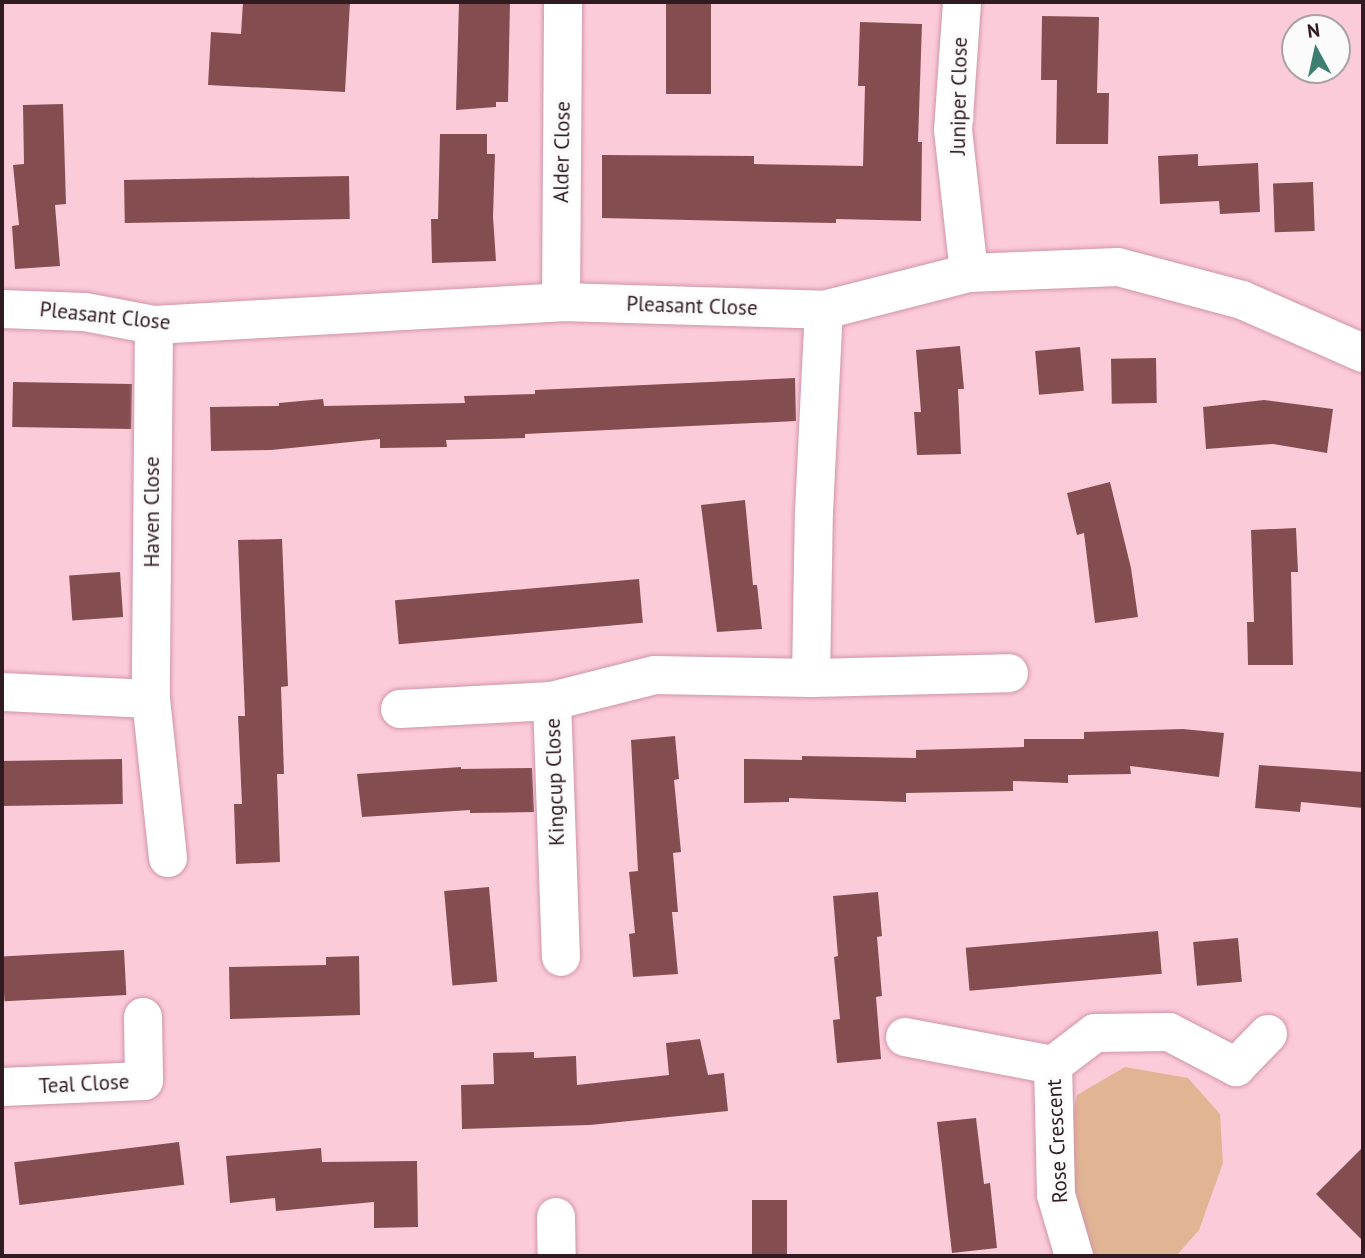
<!DOCTYPE html>
<style>
body{margin:0}
#map{position:relative;width:1365px;height:1258px;overflow:hidden;background:#fccbda;font-family:"PT Sans",sans-serif}
div>[style]{position:absolute}
.green>*{inset:0;background:#e1b494}
.building>*{inset:0;background:#844e50;transform-origin:0 0}
.roads{filter:drop-shadow(0 0 2px #d096a9) drop-shadow(0 0 2px #d096a9)}
.minor>*{height:38px;margin:-19px;padding:0 19px;transform-origin:19px;border-radius:19px;background:#fff}
span{translate:-50% -50%;white-space:nowrap;text-align:center;line-height:1.15;-webkit-text-stroke:7px #fbfbfb;paint-order:stroke}
.street-label{font-size:21px;color:#311b22}
.frame{position:absolute;inset:0;border:4px solid #311b22;pointer-events:none}
.north{position:absolute;left:1281px;top:14px;width:70px;height:70px;box-sizing:border-box;background:#fbfbfb;border:2px solid #aaa1a4;border-radius:50%;rotate:352deg;font-size:19px;font-weight:700;line-height:28px;text-align:center;color:#311b22}
.north::after{content:'';display:block;margin:auto;width:24px;height:32px;background:#3c7f71;clip-path:polygon(50% 0,100% 100%,50% 72%,0 100%)}
</style>
<div id="map">
<div class="green">
<i style="clip-path:polygon(1125px 1067px,1188px 1078px,1220px 1114px,1223px 1163px,1199px 1230px,1176px 1256px,1084px 1256px,1065px 1156px,1077px 1095px)"></i>
</div>
<div class="building">
<i style="clip-path:polygon(243px 2px,350px 2px,345px 92px,208px 85px,211px 32px,241px 34px)"></i>
<i style="clip-path:polygon(459px 2px,510px 2px,508px 102px,496px 102px,496px 107px,456px 110px)"></i>
<i style="left:666px;top:2px;width:45px;height:92px"></i>
<i style="clip-path:polygon(1042px 16px,1099px 17px,1097px 93px,1109px 93px,1108px 144px,1056px 144px,1057px 80px,1041px 80px)"></i>
<i style="clip-path:polygon(860px 22px,922px 24px,918px 142px,922px 142px,921px 221px,836px 219px,836px 223px,776px 222px,602px 218px,602px 155px,754px 156px,754px 164px,863px 166px,865px 86px,858px 86px)"></i>
<i style="clip-path:polygon(63px 104px,66px 204px,55px 205px,60px 266px,15px 269px,12px 226px,19px 225px,13px 165px,24px 164px,23px 105px)"></i>
<i style="clip-path:polygon(440px 134px,487px 134px,487px 154px,495px 154px,493px 217px,496px 261px,432px 263px,431px 219px,438px 219px)"></i>
<i style="clip-path:polygon(1198px 154px,1198px 166px,1258px 163px,1260px 212px,1220px 214px,1219px 201px,1160px 204px,1158px 156px)"></i>
<i style="left:349px;top:176px;width:43px;height:225px;rotate:89deg"></i>
<i style="left:1313px;top:182px;width:49px;height:40px;rotate:88deg"></i>
<i style="clip-path:polygon(960px 346px,964px 389px,958px 389px,961px 454px,917px 455px,914px 412px,921px 412px,916px 350px)"></i>
<i style="left:1080px;top:347px;width:44px;height:45px;rotate:85deg"></i>
<i style="left:1156px;top:358px;width:45px;height:45px;rotate:89deg"></i>
<i style="clip-path:polygon(795px 378px,796px 421px,525px 434px,525px 438px,446px 440px,447px 447px,380px 448px,380px 439px,271px 450px,211px 451px,210px 407px,279px 406px,279px 403px,323px 399px,324px 406px,465px 403px,464px 396px,535px 394px,535px 390px)"></i>
<i style="left:132px;top:384px;width:45px;height:119px;rotate:91deg"></i>
<i style="clip-path:polygon(1264px 400px,1333px 409px,1327px 453px,1273px 444px,1206px 449px,1203px 407px)"></i>
<i style="clip-path:polygon(1110px 482px,1131px 568px,1138px 617px,1095px 623px,1084px 533px,1077px 535px,1067px 493px)"></i>
<i style="clip-path:polygon(745px 500px,753px 585px,757px 585px,762px 629px,717px 632px,701px 505px)"></i>
<i style="clip-path:polygon(1296px 528px,1298px 572px,1291px 572px,1293px 665px,1248px 665px,1247px 622px,1254px 622px,1251px 530px)"></i>
<i style="clip-path:polygon(282px 539px,288px 686px,281px 687px,284px 774px,277px 774px,280px 862px,236px 864px,234px 804px,242px 804px,238px 716px,245px 716px,238px 540px)"></i>
<i style="left:120px;top:572px;width:45px;height:51px;rotate:86deg"></i>
<i style="left:639px;top:579px;width:44px;height:245px;rotate:85deg"></i>
<i style="clip-path:polygon(1183px 729px,1224px 733px,1219px 777px,1130px 766px,1131px 774px,1068px 775px,1068px 783px,1013px 781px,1013px 791px,906px 793px,906px 802px,789px 798px,789px 802px,744px 803px,744px 759px,802px 760px,802px 756px,916px 758px,916px 750px,1024px 747px,1024px 739px,1084px 739px,1084px 732px)"></i>
<i style="clip-path:polygon(675px 736px,679px 779px,674px 780px,681px 852px,673px 853px,678px 912px,672px 912px,678px 974px,633px 977px,629px 934px,635px 933px,629px 872px,638px 871px,631px 740px)"></i>
<i style="left:122px;top:759px;width:45px;height:120px;rotate:89deg"></i>
<i style="clip-path:polygon(1259px 765px,1363px 772px,1363px 808px,1301px 802px,1300px 812px,1255px 808px)"></i>
<i style="clip-path:polygon(461px 767px,461px 769px,532px 768px,534px 812px,470px 813px,470px 810px,362px 817px,357px 774px)"></i>
<i style="left:489px;top:887px;width:95px;height:45px;rotate:85deg"></i>
<i style="clip-path:polygon(878px 892px,882px 936px,877px 937px,882px 996px,876px 997px,881px 1059px,837px 1063px,833px 1020px,840px 1019px,834px 957px,838px 956px,833px 896px)"></i>
<i style="left:1158px;top:931px;width:43px;height:193px;rotate:85deg"></i>
<i style="left:1238px;top:938px;width:44px;height:45px;rotate:85deg"></i>
<i style="left:124px;top:950px;width:45px;height:122px;rotate:87deg"></i>
<i style="clip-path:polygon(359px 956px,360px 1015px,230px 1019px,229px 967px,326px 965px,326px 957px)"></i>
<i style="clip-path:polygon(700px 1039px,708px 1075px,724px 1073px,728px 1111px,590px 1125px,462px 1129px,461px 1085px,494px 1084px,493px 1053px,534px 1052px,534px 1058px,576px 1056px,577px 1085px,669px 1075px,666px 1043px)"></i>
<i style="clip-path:polygon(976px 1118px,984px 1184px,990px 1183px,997px 1248px,952px 1253px,937px 1122px)"></i>
<i style="left:179px;top:1142px;width:43px;height:166px;rotate:83deg"></i>
<i style="clip-path:polygon(1363px 1147px,1363px 1241px,1316px 1194px)"></i>
<i style="clip-path:polygon(321px 1148px,322px 1162px,417px 1161px,418px 1227px,374px 1228px,374px 1202px,276px 1211px,275px 1198px,230px 1203px,226px 1156px)"></i>
<i style="left:752px;top:1200px;width:35px;height:56px"></i>
</div>
<div class="roads">
<div class="minor">
<i style="left:962px;top:2px;width:128px;rotate:94deg"></i>
<i style="left:953px;top:130px;width:144px;rotate:83.6deg"></i>
<i style="left:561px;top:302px;width:300px;rotate:-89.6deg"></i>
<i style="left:2px;top:309px;width:83px;rotate:2.1deg"></i>
<i style="left:85px;top:312px;width:70px;rotate:10.7deg"></i>
<i style="left:154px;top:325px;width:408px;rotate:-3.2deg"></i>
<i style="left:561px;top:302px;width:263px;rotate:1.7deg"></i>
<i style="left:824px;top:310px;width:150px;rotate:-14.3deg"></i>
<i style="left:969px;top:273px;width:149px;rotate:-2.3deg"></i>
<i style="left:1118px;top:267px;width:128px;rotate:14.9deg"></i>
<i style="left:1242px;top:300px;width:132px;rotate:23.7deg"></i>
<i style="left:154px;top:325px;width:374px;rotate:90.5deg"></i>
<i style="left:151px;top:699px;width:160px;rotate:83.9deg"></i>
<i style="left:811px;top:678px;width:198px;rotate:-1.4deg"></i>
<i style="left:2px;top:692px;width:149px;rotate:2.7deg"></i>
<i style="left:552px;top:701px;width:256px;rotate:88deg"></i>
<i style="left:400px;top:709px;width:152px;rotate:-3deg"></i>
<i style="left:552px;top:701px;width:106px;rotate:-14.2deg"></i>
<i style="left:655px;top:675px;width:156px;rotate:1.1deg"></i>
<i style="left:811px;top:678px;width:166px;rotate:-89deg"></i>
<i style="left:814px;top:512px;width:202px;rotate:-87.2deg"></i>
<i style="left:905px;top:1037px;width:151px;rotate:10.7deg"></i>
<i style="left:2px;top:1087px;width:142px;rotate:-2.4deg"></i>
<i style="left:144px;top:1081px;width:64px;rotate:-90.9deg"></i>
<i style="left:556px;top:1217px;width:39px;rotate:89deg"></i>
<i style="left:1074px;top:1256px;width:64px;rotate:-106.4deg"></i>
<i style="left:1056px;top:1195px;width:130px;rotate:-91.3deg"></i>
<i style="left:1053px;top:1065px;width:53px;rotate:-37.3deg"></i>
<i style="left:1095px;top:1033px;width:74px;rotate:-0.8deg"></i>
<i style="left:1169px;top:1032px;width:76px;rotate:27.6deg"></i>
<i style="left:1236px;top:1067px;width:46px;rotate:-45.9deg"></i>
</div>
</div>
<div class="street-label">
<span style="left:959px;top:96px;rotate:-89deg">Juniper Close</span>
<span style="left:562px;top:152px;rotate:-89deg">Alder Close</span>
<span style="left:692px;top:306px;rotate:2deg">Pleasant Close</span>
<span style="left:105px;top:316px;rotate:6deg">Pleasant Close</span>
<span style="left:152px;top:512px;rotate:-90deg">Haven Close</span>
<span style="left:555px;top:782px;rotate:-92deg">Kingcup Close</span>
<span style="left:84px;top:1084px;rotate:-3deg">Teal Close</span>
<span style="left:1057px;top:1141px;rotate:-93deg">Rose Crescent</span>
</div>
<div class="frame"></div>
<div class="north">N</div>
</div>
